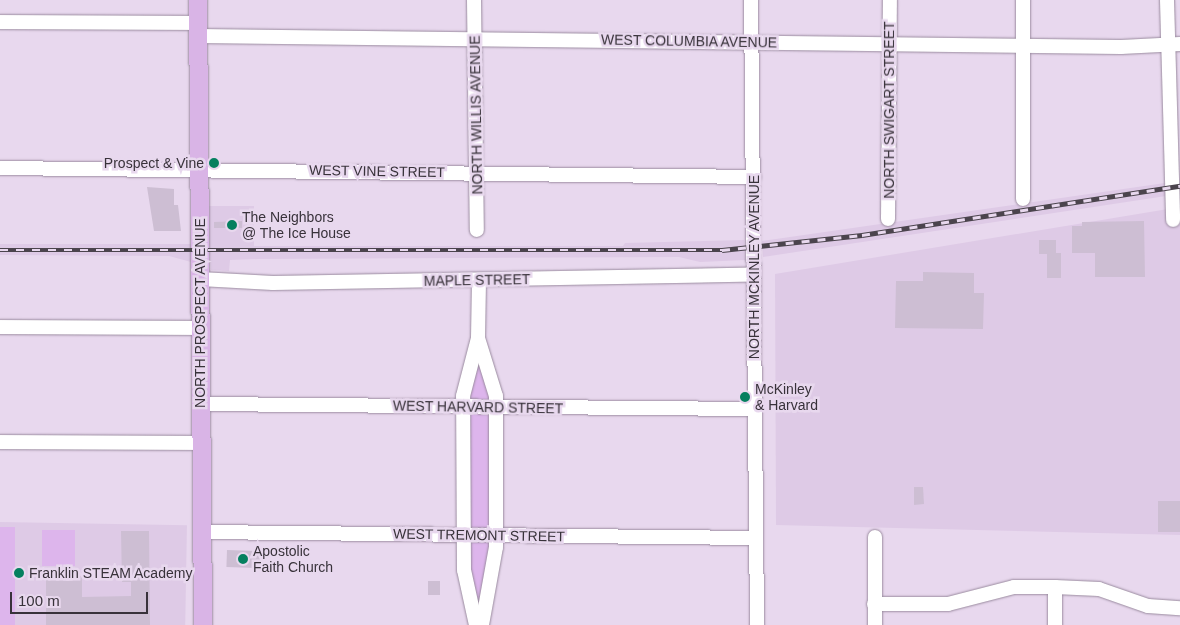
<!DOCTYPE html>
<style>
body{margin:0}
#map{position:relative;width:1180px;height:625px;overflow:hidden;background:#e8d8ee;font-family:Helvetica,sans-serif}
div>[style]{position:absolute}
.built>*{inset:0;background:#decae6;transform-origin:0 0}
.green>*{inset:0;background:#ddb5ec;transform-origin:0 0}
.building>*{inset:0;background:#cdbed3;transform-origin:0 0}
.roads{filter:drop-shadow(0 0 1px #9a8b9f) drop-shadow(0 0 1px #9a8b9f)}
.minor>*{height:14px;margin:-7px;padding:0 7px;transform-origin:7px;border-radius:7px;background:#fff}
.major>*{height:18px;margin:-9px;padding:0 9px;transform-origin:9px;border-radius:9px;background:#d9b4e6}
.rail>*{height:4.5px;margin-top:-2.25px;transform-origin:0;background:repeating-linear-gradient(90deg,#e8d8ee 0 8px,#4b444d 0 16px);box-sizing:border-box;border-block:1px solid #4b444d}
.dots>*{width:14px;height:14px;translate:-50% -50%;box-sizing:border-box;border:2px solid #e8d8ee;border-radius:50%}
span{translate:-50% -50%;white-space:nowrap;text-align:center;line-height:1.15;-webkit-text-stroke:5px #e8d8ee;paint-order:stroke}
.street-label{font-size:14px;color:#38323a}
.poi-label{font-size:14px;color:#38323a}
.right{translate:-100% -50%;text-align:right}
.left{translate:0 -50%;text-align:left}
.scale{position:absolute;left:10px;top:592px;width:138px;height:22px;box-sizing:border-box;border:2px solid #38323a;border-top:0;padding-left:6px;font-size:15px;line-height:18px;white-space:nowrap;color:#38323a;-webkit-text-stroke:4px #e8d8ee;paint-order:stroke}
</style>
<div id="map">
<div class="built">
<i style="clip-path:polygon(1165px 183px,1166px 196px,763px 257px,762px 241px)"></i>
<i style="clip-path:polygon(207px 206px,254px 206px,254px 246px,623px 246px,625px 243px,744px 240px,745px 260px,700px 262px,679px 257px,258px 259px,230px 260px,229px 271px,211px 270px)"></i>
<i style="clip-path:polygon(1180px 207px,1180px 535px,776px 525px,775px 274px)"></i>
<i style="clip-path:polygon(0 244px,191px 244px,191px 262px,169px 256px,0 255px)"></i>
<i style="left:0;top:522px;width:187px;height:103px;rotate:1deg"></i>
</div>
<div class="green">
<i style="clip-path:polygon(478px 356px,490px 390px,492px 555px,480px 611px,470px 590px,466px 422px)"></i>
<i style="left:0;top:527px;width:15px;height:98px"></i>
<i style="left:42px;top:530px;width:33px;height:36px"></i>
</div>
<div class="building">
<i style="clip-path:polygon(147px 187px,174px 189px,174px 205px,178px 205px,181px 231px,154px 231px)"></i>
<i style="clip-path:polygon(242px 221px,242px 228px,214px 228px,214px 222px)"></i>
<i style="clip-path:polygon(1144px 221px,1145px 277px,1095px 277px,1095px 253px,1072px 253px,1072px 226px,1082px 226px,1082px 222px)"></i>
<i style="clip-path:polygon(1039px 240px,1056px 240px,1056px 253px,1061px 253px,1061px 278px,1047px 278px,1047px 254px,1039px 254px)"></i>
<i style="clip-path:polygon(923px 272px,974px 273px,974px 293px,984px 293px,983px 329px,895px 328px,896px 281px,923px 281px)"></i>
<i style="clip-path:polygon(914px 487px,923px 487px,924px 504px,914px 505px)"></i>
<i style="left:1158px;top:501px;width:22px;height:31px"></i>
<i style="clip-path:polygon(121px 531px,149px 531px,150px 625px,46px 625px,46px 576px,82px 576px,82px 597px,131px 596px,131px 582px,122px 582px)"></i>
<i style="left:227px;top:550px;width:33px;height:17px;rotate:2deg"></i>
<i style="left:428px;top:581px;width:12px;height:14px"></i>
</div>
<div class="roads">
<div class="minor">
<i style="left:474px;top:0;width:230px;rotate:89.3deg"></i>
<i style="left:751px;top:0;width:625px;rotate:89.45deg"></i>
<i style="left:1023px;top:0;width:199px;rotate:90deg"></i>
<i style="left:1167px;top:0;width:220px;rotate:88.4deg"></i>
<i style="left:0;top:22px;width:198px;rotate:0.3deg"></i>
<i style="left:198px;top:36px;width:923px;rotate:0.68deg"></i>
<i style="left:1121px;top:47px;width:59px;rotate:-2.9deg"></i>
<i style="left:0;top:168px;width:754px;rotate:0.68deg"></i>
<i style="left:888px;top:219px;width:219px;rotate:-89.5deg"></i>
<i style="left:200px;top:279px;width:73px;rotate:3.1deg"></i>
<i style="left:273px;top:283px;width:481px;rotate:-1deg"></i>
<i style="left:0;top:327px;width:200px;rotate:0.3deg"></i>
<i style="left:478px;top:338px;width:61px;rotate:72.8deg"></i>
<i style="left:496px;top:396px;width:151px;rotate:90deg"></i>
<i style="left:496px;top:547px;width:79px;rotate:100.2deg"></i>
<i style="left:201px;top:404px;width:554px;rotate:0.52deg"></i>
<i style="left:0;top:442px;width:201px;rotate:0.3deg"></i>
<i style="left:202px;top:532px;width:554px;rotate:0.62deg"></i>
<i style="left:875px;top:537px;width:88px;rotate:90deg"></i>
<i style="left:1055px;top:587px;width:38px;rotate:90deg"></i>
<i style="left:874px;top:604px;width:74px"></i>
<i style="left:948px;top:604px;width:68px;rotate:-14.4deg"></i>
<i style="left:1014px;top:587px;width:41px"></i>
<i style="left:1055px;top:587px;width:44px;rotate:2.6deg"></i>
<i style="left:1099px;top:589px;width:52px;rotate:19.1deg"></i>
<i style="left:1148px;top:606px;width:32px;rotate:4deg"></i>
<i style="left:476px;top:625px;width:56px;rotate:-102.3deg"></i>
<i style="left:464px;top:570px;width:174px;rotate:-90.3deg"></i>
<i style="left:463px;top:396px;width:60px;rotate:-75.5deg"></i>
<i style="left:478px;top:338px;width:58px;rotate:-89deg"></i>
</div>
<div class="major">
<i style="left:198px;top:0;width:625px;rotate:89.54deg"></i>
</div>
</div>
<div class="rail">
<i style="left:0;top:250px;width:722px"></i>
<i style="left:722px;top:250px;width:141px;rotate:-6.1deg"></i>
<i style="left:862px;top:235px;width:322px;rotate:-8.8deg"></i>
</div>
<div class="dots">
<i style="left:214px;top:163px;background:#05805f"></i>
<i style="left:232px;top:225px;background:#05805f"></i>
<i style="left:745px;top:397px;background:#05805f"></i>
<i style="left:243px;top:559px;background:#05805f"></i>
<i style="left:19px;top:573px;background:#05805f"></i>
</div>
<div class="street-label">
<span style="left:689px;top:41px;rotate:1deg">WEST COLUMBIA AVENUE</span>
<span style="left:889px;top:110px;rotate:-90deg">NORTH SWIGART STREET</span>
<span style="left:476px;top:115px;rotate:-91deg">NORTH WILLIS AVENUE</span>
<span style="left:377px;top:171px;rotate:1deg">WEST VINE STREET</span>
<span style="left:754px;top:267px;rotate:-90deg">NORTH MCKINLEY AVENUE</span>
<span style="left:477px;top:280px;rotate:-1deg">MAPLE STREET</span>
<span style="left:200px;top:313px;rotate:-90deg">NORTH PROSPECT AVENUE</span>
<span style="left:478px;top:407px;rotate:1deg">WEST HARVARD STREET</span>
<span style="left:479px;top:535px;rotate:1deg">WEST TREMONT STREET</span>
</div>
<div class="poi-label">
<span class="right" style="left:204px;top:163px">Prospect &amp; Vine</span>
<span class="left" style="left:242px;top:225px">The Neighbors<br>@ The Ice House</span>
<span class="left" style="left:755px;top:397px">McKinley<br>&amp; Harvard</span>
<span class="left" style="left:253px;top:559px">Apostolic<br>Faith Church</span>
<span class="left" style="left:29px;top:573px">Franklin STEAM Academy</span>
</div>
<div class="scale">100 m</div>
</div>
